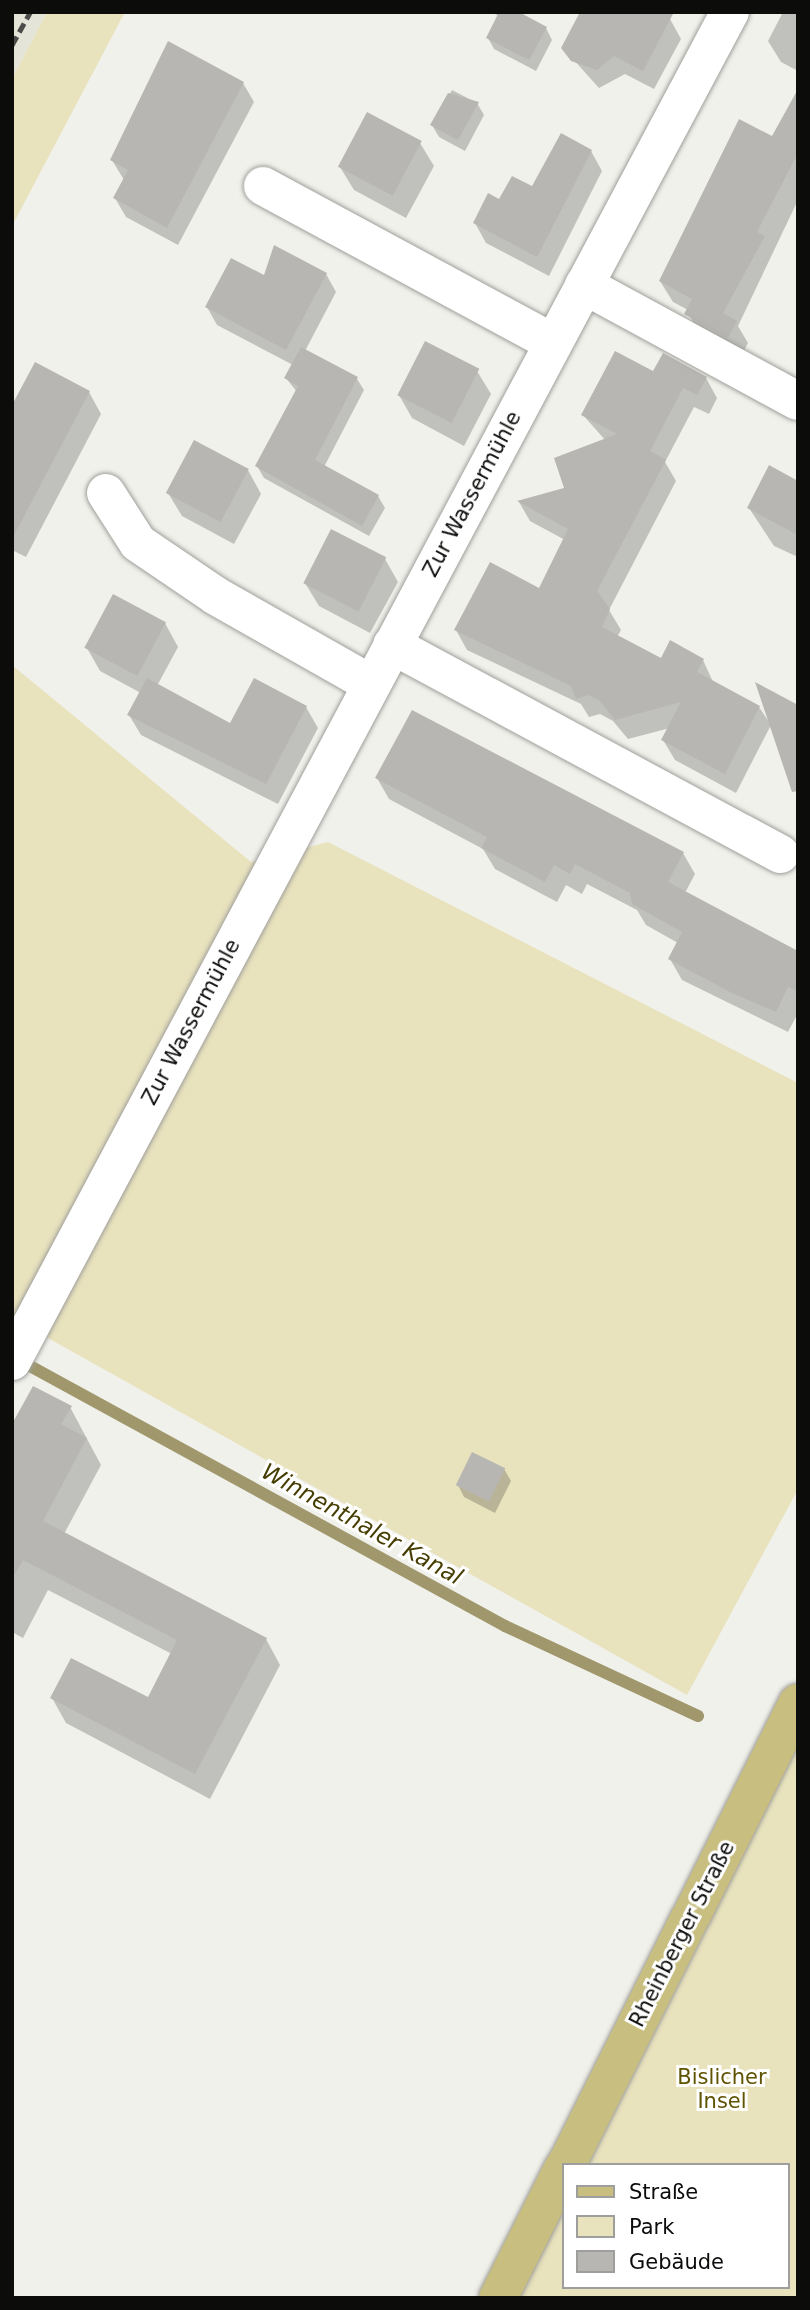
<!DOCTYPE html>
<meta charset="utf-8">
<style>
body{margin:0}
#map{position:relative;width:810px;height:2310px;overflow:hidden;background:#f1f1ec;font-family:"DejaVu Sans",sans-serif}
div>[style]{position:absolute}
.built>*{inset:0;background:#e5e4d8}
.green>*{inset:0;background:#e8e2bd}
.shadow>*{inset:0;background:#0003}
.stream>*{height:12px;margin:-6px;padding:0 6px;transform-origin:6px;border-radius:6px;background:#a0986c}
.building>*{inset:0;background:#b7b6b2;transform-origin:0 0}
.roads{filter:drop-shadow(0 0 2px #a09f9b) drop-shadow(0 0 2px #a09f9b)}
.street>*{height:38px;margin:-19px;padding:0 19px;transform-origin:19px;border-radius:19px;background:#fff}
.primary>*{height:38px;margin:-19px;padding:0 19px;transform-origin:19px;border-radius:19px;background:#c8be80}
.rail>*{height:5px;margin-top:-2.5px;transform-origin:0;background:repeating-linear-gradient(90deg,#4c4c4a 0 10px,transparent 0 15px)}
span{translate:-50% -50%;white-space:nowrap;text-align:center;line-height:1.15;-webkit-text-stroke:6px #fff;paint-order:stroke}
.street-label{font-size:21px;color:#0c0c0b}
.park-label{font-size:21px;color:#5f5301}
.water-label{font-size:23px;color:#463d02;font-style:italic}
.frame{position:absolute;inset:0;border:14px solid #0c0c0b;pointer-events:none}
.legend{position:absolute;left:562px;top:2163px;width:228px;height:126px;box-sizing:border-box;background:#fff;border:2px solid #9e9e9d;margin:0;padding:9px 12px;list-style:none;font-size:21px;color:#0c0c0b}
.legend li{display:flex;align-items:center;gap:14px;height:35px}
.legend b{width:35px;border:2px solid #9e9e9d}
</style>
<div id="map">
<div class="built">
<i style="clip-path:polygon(12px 12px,47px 12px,12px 79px)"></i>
</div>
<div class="green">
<i style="clip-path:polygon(47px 12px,125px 12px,12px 226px,12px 79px)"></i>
<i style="clip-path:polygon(12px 665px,251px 862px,328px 842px,798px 1083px,798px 1489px,687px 1695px,12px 1318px)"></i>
<i style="clip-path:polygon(798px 1703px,798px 2298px,498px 2298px,563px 2169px,563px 2287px,787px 2287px,787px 2165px,566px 2165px)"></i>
</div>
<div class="shadow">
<i style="clip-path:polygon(491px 12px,515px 12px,546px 28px,552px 40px,536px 71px,494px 49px,488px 38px,499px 16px)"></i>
<i style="clip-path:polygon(783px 12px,798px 12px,798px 71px,781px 62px,768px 41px)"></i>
<i style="clip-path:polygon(670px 19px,681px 39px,654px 89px,625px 74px,599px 88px,563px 48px)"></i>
<i style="clip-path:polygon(243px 83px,254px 102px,178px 245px,126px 217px,115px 198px,124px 180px,112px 160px)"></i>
<i style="clip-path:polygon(452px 90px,477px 103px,484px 115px,465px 151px,439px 137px,432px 125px)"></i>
<i style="clip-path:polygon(798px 131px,798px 200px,738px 326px,748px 343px,740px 358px,698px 335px,688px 310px,673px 302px,660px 281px,772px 139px)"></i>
<i style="clip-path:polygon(420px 143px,434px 166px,406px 218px,354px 190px,340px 167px)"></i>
<i style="clip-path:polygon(591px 151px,602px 171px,549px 276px,486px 243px,475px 223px)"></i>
<i style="clip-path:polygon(326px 274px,336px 292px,305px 351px,357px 379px,364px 390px,324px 467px,378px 496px,385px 508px,369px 536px,264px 478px,257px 466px,297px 392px,286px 378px,293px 365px,217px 325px,207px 307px,265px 278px)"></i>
<i style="clip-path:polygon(477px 371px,491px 394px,464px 446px,412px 418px,399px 395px)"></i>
<i style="clip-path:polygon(653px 373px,706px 378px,717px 398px,709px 414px,694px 407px,665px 462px,676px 481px,609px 610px,621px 630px,617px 637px,662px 660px,703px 660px,713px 682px,759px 707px,771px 725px,736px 793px,675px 760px,663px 740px,670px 728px,628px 739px,613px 721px,600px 714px,589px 717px,581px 704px,467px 650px,456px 630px,539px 591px,565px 540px,530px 521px,519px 502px,566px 489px,606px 441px,583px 415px)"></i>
<i style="clip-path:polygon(89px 392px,101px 414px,26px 557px,12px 550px,12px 410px)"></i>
<i style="clip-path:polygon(248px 470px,261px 494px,234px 544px,182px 516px,168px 493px)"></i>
<i style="clip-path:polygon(798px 482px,798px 557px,774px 546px,749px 508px)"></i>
<i style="clip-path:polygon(385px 559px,398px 582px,370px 633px,319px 606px,305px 583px)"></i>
<i style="clip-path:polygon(165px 623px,178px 647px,157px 686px,231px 725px,306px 707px,318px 728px,278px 804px,141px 735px,129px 715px,141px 693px,100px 671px,87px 648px)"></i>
<i style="clip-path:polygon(377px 778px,683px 853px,695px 874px,685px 893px,798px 953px,798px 1013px,788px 1032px,682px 980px,670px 959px,678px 943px,646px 925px,637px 910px,587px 884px,582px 894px,566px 885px,557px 902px,495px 869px,483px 849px,389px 799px)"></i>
<i style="clip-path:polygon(70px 1407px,101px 1465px,64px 1534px,266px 1639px,280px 1665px,210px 1799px,66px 1723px,52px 1698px,149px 1699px,172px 1654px,48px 1590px,23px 1638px,12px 1632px,12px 1428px)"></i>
<i style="clip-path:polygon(504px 1469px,511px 1481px,495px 1513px,464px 1497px,458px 1485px)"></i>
</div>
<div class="stream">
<i style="left:19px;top:1360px;width:554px;rotate:28.69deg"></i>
<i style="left:505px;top:1626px;width:213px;rotate:25deg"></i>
</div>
<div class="building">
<i style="clip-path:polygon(499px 12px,519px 12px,547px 27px,529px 60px,486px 38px)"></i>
<i style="clip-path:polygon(580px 12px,674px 12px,643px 71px,614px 56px,597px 70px,571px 61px,561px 48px)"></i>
<i style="clip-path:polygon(168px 41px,244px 82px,167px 228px,113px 198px,128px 170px,110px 160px)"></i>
<i style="clip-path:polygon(798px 89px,798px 153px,757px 232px,765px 236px,723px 313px,737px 321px,728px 338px,684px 314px,692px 299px,659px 281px,739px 119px,772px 136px)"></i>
<i style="clip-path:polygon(448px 93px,479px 102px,458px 140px,430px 125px)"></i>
<i style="left:367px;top:112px;width:62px;height:62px;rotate:28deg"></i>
<i style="clip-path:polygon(561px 133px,592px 150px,537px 257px,473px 223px,488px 193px,499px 199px,512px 176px,532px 186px)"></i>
<i style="clip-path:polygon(274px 245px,327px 273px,286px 350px,205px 307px,231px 258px,264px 275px)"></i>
<i style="left:425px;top:341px;width:61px;height:61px;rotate:27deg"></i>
<i style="clip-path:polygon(301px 347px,358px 377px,315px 460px,379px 495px,362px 526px,255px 466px,298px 386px,284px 378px)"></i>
<i style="clip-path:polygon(615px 351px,653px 371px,663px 353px,707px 377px,697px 395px,683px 388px,650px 451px,666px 460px,597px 591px,610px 609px,602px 627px,661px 658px,670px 640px,704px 659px,697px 672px,760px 706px,725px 774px,661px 740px,681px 702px,615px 720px,600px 701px,588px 695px,576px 699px,571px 686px,454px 630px,490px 562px,539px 588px,568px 529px,517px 501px,564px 488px,554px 458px,617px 434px,581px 415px)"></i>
<i style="clip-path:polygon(35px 362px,90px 391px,12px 539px,12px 405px)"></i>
<i style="left:194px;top:440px;width:62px;height:60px;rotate:28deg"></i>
<i style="clip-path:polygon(769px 465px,798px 481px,798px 535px,747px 508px)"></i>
<i style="left:331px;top:529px;width:62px;height:61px;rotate:27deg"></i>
<i style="left:113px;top:594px;width:60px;height:61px;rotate:28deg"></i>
<i style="clip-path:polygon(147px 678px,230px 723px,254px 678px,307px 706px,266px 784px,127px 715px)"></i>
<i style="clip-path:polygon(755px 682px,798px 705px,798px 791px,792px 792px)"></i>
<i style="clip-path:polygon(412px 710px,684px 852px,668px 882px,798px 951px,798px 992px,788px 987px,776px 1012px,732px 993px,668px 959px,682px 932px,632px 904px,630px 893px,575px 864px,570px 874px,554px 865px,545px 882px,481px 848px,487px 837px,375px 778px)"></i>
<i style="clip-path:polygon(33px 1386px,72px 1406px,61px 1424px,87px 1438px,43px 1521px,267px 1638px,195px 1774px,50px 1698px,71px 1658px,148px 1697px,177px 1640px,23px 1560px,12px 1579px,12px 1424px)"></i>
<i style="left:472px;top:1452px;width:37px;height:37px;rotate:26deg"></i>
</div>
<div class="roads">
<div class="street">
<i style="left:263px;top:186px;width:328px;rotate:28.4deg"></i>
<i style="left:584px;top:285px;width:243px;rotate:28.5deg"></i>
<i style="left:106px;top:493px;width:59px;rotate:57.4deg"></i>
<i style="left:138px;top:543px;width:94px;rotate:34.2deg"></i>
<i style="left:216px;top:596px;width:176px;rotate:29.6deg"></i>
<i style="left:392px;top:645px;width:441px;rotate:28.3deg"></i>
<i style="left:12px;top:1361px;width:1528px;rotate:-61.98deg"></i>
</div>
<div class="primary">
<i style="left:566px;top:2165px;width:517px;rotate:-63.34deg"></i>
<i style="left:498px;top:2298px;width:144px;rotate:-63.3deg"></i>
</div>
</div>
<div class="rail">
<i style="left:12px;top:45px;width:38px;rotate:-61deg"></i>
</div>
<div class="street-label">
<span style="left:472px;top:494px;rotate:-62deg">Zur Wassermühle</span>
<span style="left:191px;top:1022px;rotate:-62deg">Zur Wassermühle</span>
<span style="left:682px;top:1934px;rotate:-63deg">Rheinberger Straße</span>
</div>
<div class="park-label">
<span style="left:722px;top:2089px">Bislicher<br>Insel</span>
</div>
<div class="water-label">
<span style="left:362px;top:1524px;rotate:29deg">Winnenthaler Kanal</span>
</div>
<div class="frame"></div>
<ul class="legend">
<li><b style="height:9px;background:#c8be80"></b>Straße</li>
<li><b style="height:19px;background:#e8e2bd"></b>Park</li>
<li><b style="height:19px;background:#b7b6b2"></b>Gebäude</li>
</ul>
</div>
